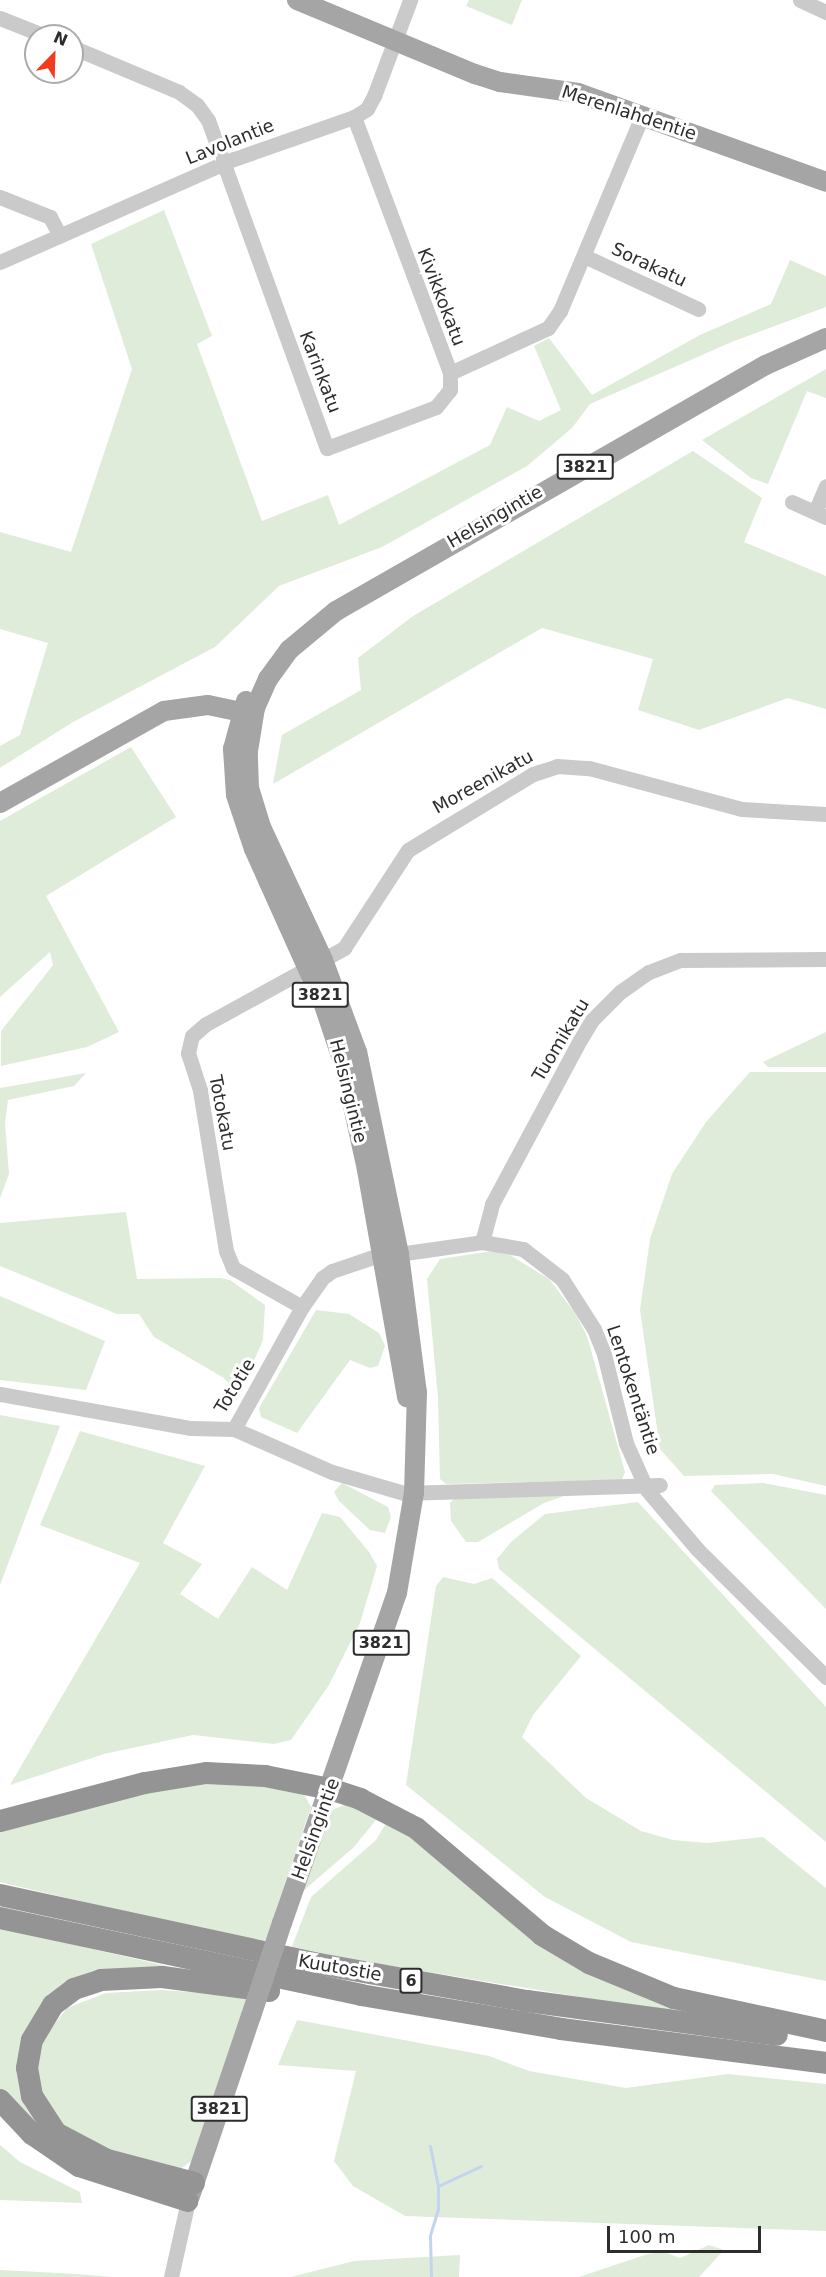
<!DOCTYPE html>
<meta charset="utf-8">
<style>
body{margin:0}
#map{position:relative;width:826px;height:2277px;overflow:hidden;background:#fff;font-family:"DejaVu Sans",sans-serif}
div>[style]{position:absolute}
.green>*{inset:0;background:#dfecd9}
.stream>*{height:3px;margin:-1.5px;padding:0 1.5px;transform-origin:1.5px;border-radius:1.5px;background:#c3d4ee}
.minor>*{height:15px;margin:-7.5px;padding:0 7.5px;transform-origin:7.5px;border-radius:7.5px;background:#cacaca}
.major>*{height:20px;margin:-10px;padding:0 10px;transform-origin:10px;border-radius:10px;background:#a5a5a5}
.highway>*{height:22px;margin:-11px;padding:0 11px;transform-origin:11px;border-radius:11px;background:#949494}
.major-bridge>*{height:20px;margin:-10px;padding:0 10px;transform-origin:10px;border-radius:10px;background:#a5a5a5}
span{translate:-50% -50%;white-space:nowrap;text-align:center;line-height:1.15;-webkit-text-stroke:6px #fff;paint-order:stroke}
.shield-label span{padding:2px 4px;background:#fff;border:2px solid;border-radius:4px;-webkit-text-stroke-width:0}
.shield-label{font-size:16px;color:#2d2d2d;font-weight:700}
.street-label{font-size:18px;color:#2d2d2d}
.north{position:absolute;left:24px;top:24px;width:60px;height:60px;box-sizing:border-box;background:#fff;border:2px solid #ababab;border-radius:50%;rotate:23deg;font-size:16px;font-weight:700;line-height:24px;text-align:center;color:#2d2d2d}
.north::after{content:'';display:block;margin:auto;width:21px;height:27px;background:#f53b1e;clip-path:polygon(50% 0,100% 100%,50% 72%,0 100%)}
.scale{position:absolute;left:607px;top:2226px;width:154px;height:27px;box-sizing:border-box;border:3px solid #2d2d2d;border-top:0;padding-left:8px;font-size:18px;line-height:21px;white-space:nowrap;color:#2d2d2d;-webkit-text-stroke:4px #fff;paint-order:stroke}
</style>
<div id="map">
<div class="green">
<i style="clip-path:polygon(469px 0,522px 0,512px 25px,466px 6px)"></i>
<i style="clip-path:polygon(164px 210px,212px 336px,197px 344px,262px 521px,328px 495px,339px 525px,490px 445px,507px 407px,539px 421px,561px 410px,534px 346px,549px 338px,592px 395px,700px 335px,771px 304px,790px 260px,826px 276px,826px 307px,734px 341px,590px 404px,572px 428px,527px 466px,382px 547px,279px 586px,215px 647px,73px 722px,0 768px,0 746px,20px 735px,48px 643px,0 629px,0 532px,71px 552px,132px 369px,91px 244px)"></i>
<i style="clip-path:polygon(826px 369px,826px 398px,807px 391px,768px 484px,751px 478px,702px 440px)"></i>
<i style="clip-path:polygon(693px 451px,762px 498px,744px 542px,826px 576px,826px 709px,788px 698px,699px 730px,638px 710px,653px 659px,542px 628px,273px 784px,282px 735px,361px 690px,358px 658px,413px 616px)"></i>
<i style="clip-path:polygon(131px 747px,176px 817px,46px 896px,119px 1032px,87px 1047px,1px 1066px,1px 1031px,53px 965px,50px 952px,0 997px,0 821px)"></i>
<i style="clip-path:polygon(826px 1032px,826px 1067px,768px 1067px,763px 1062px)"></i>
<i style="clip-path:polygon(750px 1072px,826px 1072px,826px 1486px,773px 1474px,684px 1476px,660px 1449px,640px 1310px,650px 1239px,672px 1174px,706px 1122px)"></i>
<i style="clip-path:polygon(86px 1073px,74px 1086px,8px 1100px,5px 1123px,9px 1174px,0 1198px,0 1088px)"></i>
<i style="clip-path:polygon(126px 1212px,137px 1279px,220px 1278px,230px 1280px,265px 1305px,263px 1340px,239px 1395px,224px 1378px,154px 1337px,139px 1314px,117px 1314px,0 1266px,0 1223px)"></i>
<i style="clip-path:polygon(492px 1251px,510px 1255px,549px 1279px,575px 1313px,587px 1336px,625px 1472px,622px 1480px,446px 1484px,440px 1479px,438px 1398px,427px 1279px,440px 1259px)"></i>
<i style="clip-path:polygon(0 1296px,105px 1341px,86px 1390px,0 1380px)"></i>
<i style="clip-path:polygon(316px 1310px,349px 1314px,379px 1333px,385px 1346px,378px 1366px,370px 1368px,350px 1360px,297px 1433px,261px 1417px,259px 1408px)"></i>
<i style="clip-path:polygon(0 1415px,60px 1426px,0 1585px)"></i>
<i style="clip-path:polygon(80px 1431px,205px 1466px,163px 1543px,202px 1564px,180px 1594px,218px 1619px,252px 1567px,287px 1590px,322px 1513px,340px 1517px,369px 1552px,377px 1566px,360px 1623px,329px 1685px,291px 1740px,274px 1744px,193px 1735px,104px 1754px,10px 1785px,140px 1563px,40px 1525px)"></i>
<i style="clip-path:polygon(342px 1483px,388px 1507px,391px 1517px,385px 1533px,370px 1530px,339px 1501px,334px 1492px)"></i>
<i style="clip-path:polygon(763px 1483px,826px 1495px,826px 1609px,711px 1491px,715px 1485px)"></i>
<i style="clip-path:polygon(615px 1493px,564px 1496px,544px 1503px,478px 1542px,466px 1542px,451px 1521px,450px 1503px,457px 1496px)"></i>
<i style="clip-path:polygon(638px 1502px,826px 1707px,826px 1842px,499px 1569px,497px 1559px,511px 1542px,545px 1514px)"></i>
<i style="clip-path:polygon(443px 1577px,474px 1584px,492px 1578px,581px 1656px,533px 1715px,522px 1737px,586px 1798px,641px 1831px,673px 1840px,707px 1843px,763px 1837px,826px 1888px,826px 1981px,631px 1942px,545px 1897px,406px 1785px,436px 1586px)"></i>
<i style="clip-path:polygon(239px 1780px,295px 1791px,305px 1796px,311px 1807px,264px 1945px,0 1882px,0 1829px,146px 1790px)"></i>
<i style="clip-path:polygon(346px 1804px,380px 1815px,354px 1847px,302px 1892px,331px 1811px)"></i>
<i style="clip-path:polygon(388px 1820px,461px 1878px,694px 2016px,291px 1949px,311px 1897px,376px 1840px)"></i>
<i style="clip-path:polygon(0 1928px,193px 1972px,48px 1996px,21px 2040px,43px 2130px,0 2091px)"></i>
<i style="clip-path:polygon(161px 1990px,248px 1996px,193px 2160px,179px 2170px,115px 2157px,60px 2126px,43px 2099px,37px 2069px,43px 2039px,67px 2008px,106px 1993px)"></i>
<i style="clip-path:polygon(297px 2020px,489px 2056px,529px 2071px,626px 2088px,728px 2074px,826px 2084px,826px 2231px,405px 2216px,353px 2186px,334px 2161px,356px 2071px,278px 2065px)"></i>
<i style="clip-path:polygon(0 2145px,20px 2162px,80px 2192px,82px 2203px,0 2200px)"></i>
<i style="clip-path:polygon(709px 2245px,724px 2250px,699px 2277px,579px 2277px,648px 2254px,664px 2252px,680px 2258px)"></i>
<i style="clip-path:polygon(460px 2255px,459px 2277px,291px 2277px,354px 2261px)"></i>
<i style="clip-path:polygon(0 2270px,77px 2274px,112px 2277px,0 2277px)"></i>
</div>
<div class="stream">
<i style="left:430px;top:2146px;width:41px;rotate:78.7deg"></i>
<i style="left:438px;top:2186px;width:23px;rotate:90deg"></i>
<i style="left:438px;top:2209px;width:28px;rotate:107deg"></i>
<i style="left:430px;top:2236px;width:41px;rotate:88.6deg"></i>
<i style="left:438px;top:2186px;width:47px;rotate:-24.9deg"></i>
</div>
<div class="minor">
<i style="left:800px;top:0;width:29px;rotate:25deg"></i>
<i style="left:0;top:18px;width:48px;rotate:21.8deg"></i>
<i style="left:72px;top:47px;width:116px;rotate:22.8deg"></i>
<i style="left:179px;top:92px;width:22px;rotate:36deg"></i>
<i style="left:197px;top:105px;width:19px;rotate:54deg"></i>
<i style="left:208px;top:120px;width:349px;rotate:70.1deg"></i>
<i style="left:327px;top:448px;width:116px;rotate:-20.6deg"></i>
<i style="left:436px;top:407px;width:22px;rotate:-51deg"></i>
<i style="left:450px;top:390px;width:17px;rotate:-90deg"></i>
<i style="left:354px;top:117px;width:273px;rotate:69.4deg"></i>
<i style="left:450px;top:373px;width:108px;rotate:-24.7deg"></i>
<i style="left:548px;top:328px;width:21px;rotate:-55deg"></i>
<i style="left:560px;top:311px;width:212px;rotate:-67.2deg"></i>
<i style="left:0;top:197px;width:54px;rotate:21.8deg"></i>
<i style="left:50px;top:217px;width:21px;rotate:62deg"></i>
<i style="left:584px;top:256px;width:126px;rotate:24.9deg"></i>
<i style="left:0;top:262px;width:256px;rotate:-23.8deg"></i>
<i style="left:234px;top:159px;width:127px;rotate:-19.3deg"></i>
<i style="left:354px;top:117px;width:15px;rotate:-32deg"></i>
<i style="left:367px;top:109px;width:15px;rotate:-62deg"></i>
<i style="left:374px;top:96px;width:103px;rotate:-69.4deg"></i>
<i style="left:792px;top:502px;width:37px;rotate:24deg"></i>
<i style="left:815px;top:512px;width:28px;rotate:-67deg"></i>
<i style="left:482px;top:1242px;width:39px;rotate:-75deg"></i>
<i style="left:492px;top:1204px;width:186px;rotate:-61.8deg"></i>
<i style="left:580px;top:1040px;width:23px;rotate:-59deg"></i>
<i style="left:592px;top:1020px;width:40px;rotate:-45deg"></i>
<i style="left:620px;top:992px;width:35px;rotate:-35deg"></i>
<i style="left:649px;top:972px;width:34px;rotate:-21deg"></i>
<i style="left:681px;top:960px;width:145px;rotate:-0.4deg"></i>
<i style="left:302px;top:1307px;width:79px;rotate:-150.5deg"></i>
<i style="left:233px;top:1268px;width:18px;rotate:-112deg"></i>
<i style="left:226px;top:1251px;width:163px;rotate:-99.2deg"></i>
<i style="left:200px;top:1090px;width:39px;rotate:-108deg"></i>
<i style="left:188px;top:1053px;width:17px;rotate:-77deg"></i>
<i style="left:192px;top:1036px;width:18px;rotate:-41deg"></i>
<i style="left:206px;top:1024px;width:158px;rotate:-28.8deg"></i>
<i style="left:344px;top:948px;width:117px;rotate:-56.9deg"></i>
<i style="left:408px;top:850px;width:146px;rotate:-31.3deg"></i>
<i style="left:533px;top:774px;width:25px;rotate:-18deg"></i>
<i style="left:557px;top:766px;width:32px;rotate:4deg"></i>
<i style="left:589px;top:768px;width:158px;rotate:15deg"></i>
<i style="left:742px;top:809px;width:84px;rotate:3.4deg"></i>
<i style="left:0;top:1394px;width:194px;rotate:10.1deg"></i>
<i style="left:191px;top:1428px;width:43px;rotate:1.3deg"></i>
<i style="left:234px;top:1429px;width:107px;rotate:23.7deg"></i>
<i style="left:332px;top:1472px;width:75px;rotate:16.3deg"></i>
<i style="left:404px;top:1493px;width:256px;rotate:-1.8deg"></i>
<i style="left:234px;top:1429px;width:140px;rotate:-60.9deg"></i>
<i style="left:302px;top:1307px;width:35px;rotate:-55deg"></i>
<i style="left:322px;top:1278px;width:12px;rotate:-35deg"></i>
<i style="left:332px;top:1271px;width:40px;rotate:-18.9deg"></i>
<i style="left:370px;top:1258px;width:113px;rotate:-8.1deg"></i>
<i style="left:482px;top:1242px;width:42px;rotate:9.7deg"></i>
<i style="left:523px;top:1249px;width:49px;rotate:37.6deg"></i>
<i style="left:562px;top:1279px;width:59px;rotate:57.4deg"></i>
<i style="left:594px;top:1329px;width:27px;rotate:68deg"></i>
<i style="left:604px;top:1354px;width:92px;rotate:76.1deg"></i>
<i style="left:626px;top:1443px;width:51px;rotate:65.9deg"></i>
<i style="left:647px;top:1490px;width:77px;rotate:49.7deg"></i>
<i style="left:697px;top:1549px;width:182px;rotate:44.8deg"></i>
<i style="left:171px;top:2277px;width:78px;rotate:-77.4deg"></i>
</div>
<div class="major">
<i style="left:297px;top:0;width:193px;rotate:22.6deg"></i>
<i style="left:475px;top:74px;width:26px;rotate:18deg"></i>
<i style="left:500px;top:82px;width:79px;rotate:8deg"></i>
<i style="left:578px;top:93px;width:263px;rotate:19.7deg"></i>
<i style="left:246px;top:701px;width:50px;rotate:105.2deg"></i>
<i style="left:233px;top:749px;width:46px;rotate:86.3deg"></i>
<i style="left:236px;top:795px;width:57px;rotate:71.6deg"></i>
<i style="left:254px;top:849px;width:171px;rotate:65.8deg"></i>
<i style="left:324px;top:1005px;width:63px;rotate:71.6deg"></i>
<i style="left:344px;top:1065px;width:107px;rotate:77.6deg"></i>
<i style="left:367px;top:1170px;width:231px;rotate:80deg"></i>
<i style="left:0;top:803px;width:188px;rotate:-29.3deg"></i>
<i style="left:164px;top:711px;width:44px;rotate:-7.8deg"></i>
<i style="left:208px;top:705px;width:34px;rotate:12deg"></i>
<i style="left:241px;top:712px;width:11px;rotate:38deg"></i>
<i style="left:282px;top:1923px;width:349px;rotate:-70.8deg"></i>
<i style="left:397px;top:1593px;width:101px;rotate:-80.4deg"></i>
<i style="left:414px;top:1493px;width:100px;rotate:-88.3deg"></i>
<i style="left:417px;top:1393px;width:140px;rotate:-97.4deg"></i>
<i style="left:399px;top:1254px;width:206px;rotate:-101.7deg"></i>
<i style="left:357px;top:1052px;width:98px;rotate:-110.3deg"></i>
<i style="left:323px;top:960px;width:147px;rotate:-115deg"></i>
<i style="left:261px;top:827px;width:41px;rotate:-107.1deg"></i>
<i style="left:249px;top:788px;width:37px;rotate:-92deg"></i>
<i style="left:248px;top:751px;width:44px;rotate:-80.8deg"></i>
<i style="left:255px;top:708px;width:32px;rotate:-66deg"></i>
<i style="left:268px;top:679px;width:36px;rotate:-54deg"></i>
<i style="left:289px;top:650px;width:61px;rotate:-39.7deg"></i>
<i style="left:336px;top:611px;width:495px;rotate:-29.8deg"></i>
<i style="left:766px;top:365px;width:66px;rotate:-24.2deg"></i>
<i style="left:190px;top:2196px;width:190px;rotate:-71.3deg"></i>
</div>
<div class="highway">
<i style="left:0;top:1821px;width:150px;rotate:-14.7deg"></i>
<i style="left:145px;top:1783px;width:62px;rotate:-9.3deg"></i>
<i style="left:206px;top:1773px;width:59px;rotate:2.9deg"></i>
<i style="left:265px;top:1776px;width:66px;rotate:11.3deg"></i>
<i style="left:330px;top:1789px;width:32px;rotate:18deg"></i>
<i style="left:360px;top:1799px;width:63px;rotate:27.4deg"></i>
<i style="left:416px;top:1828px;width:165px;rotate:40.3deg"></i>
<i style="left:542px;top:1935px;width:55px;rotate:30.8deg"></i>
<i style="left:589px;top:1963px;width:92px;rotate:22.4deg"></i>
<i style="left:674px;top:1998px;width:156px;rotate:12.2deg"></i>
<i style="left:0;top:1895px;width:326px;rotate:12.2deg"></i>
<i style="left:319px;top:1964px;width:211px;rotate:10.1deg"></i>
<i style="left:527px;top:2001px;width:252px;rotate:7.7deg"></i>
<i style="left:0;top:1918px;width:369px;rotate:12deg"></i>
<i style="left:361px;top:1995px;width:203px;rotate:9.6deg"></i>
<i style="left:561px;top:2029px;width:267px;rotate:7.3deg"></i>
<i style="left:0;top:2100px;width:47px;rotate:46.7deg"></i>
<i style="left:32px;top:2134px;width:57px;rotate:34.2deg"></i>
<i style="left:79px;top:2166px;width:114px;rotate:17.8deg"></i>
<i style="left:194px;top:2183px;width:90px;rotate:-165.2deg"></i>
<i style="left:107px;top:2160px;width:58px;rotate:-152.1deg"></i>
<i style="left:56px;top:2133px;width:44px;rotate:-123deg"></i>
<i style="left:32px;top:2096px;width:28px;rotate:-100deg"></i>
<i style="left:27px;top:2068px;width:28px;rotate:-80deg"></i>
<i style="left:32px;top:2040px;width:41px;rotate:-59deg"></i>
<i style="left:53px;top:2005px;width:26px;rotate:-37deg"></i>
<i style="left:74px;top:1989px;width:28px;rotate:-18deg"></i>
<i style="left:101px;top:1980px;width:61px;rotate:-2.8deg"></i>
<i style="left:162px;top:1977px;width:108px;rotate:7.5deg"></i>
</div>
<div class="major-bridge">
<i style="left:251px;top:2016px;width:98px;rotate:-71.6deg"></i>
</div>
<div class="shield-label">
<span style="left:585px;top:467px">3821</span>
<span style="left:320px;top:995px">3821</span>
<span style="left:381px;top:1643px">3821</span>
<span style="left:411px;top:1981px">6</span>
<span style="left:219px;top:2109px">3821</span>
</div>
<div class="street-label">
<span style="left:629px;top:113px;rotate:18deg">Merenlahdentie</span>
<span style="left:230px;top:142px;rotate:-22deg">Lavolantie</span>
<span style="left:649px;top:265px;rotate:25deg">Sorakatu</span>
<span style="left:441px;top:297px;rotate:69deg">Kivikkokatu</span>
<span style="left:320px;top:372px;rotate:69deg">Karinkatu</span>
<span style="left:495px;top:517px;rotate:-30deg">Helsingintie</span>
<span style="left:483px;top:782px;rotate:-29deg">Moreenikatu</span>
<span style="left:561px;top:1040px;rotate:-59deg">Tuomikatu</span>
<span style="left:348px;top:1091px;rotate:76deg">Helsingintie</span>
<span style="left:222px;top:1113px;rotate:79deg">Totokatu</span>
<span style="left:235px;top:1386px;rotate:-59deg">Tototie</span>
<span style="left:633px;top:1390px;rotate:72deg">Lentokentäntie</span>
<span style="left:316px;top:1829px;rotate:-70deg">Helsingintie</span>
<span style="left:340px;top:1968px;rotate:10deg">Kuutostie</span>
</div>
<div class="north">N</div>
<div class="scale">100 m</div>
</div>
